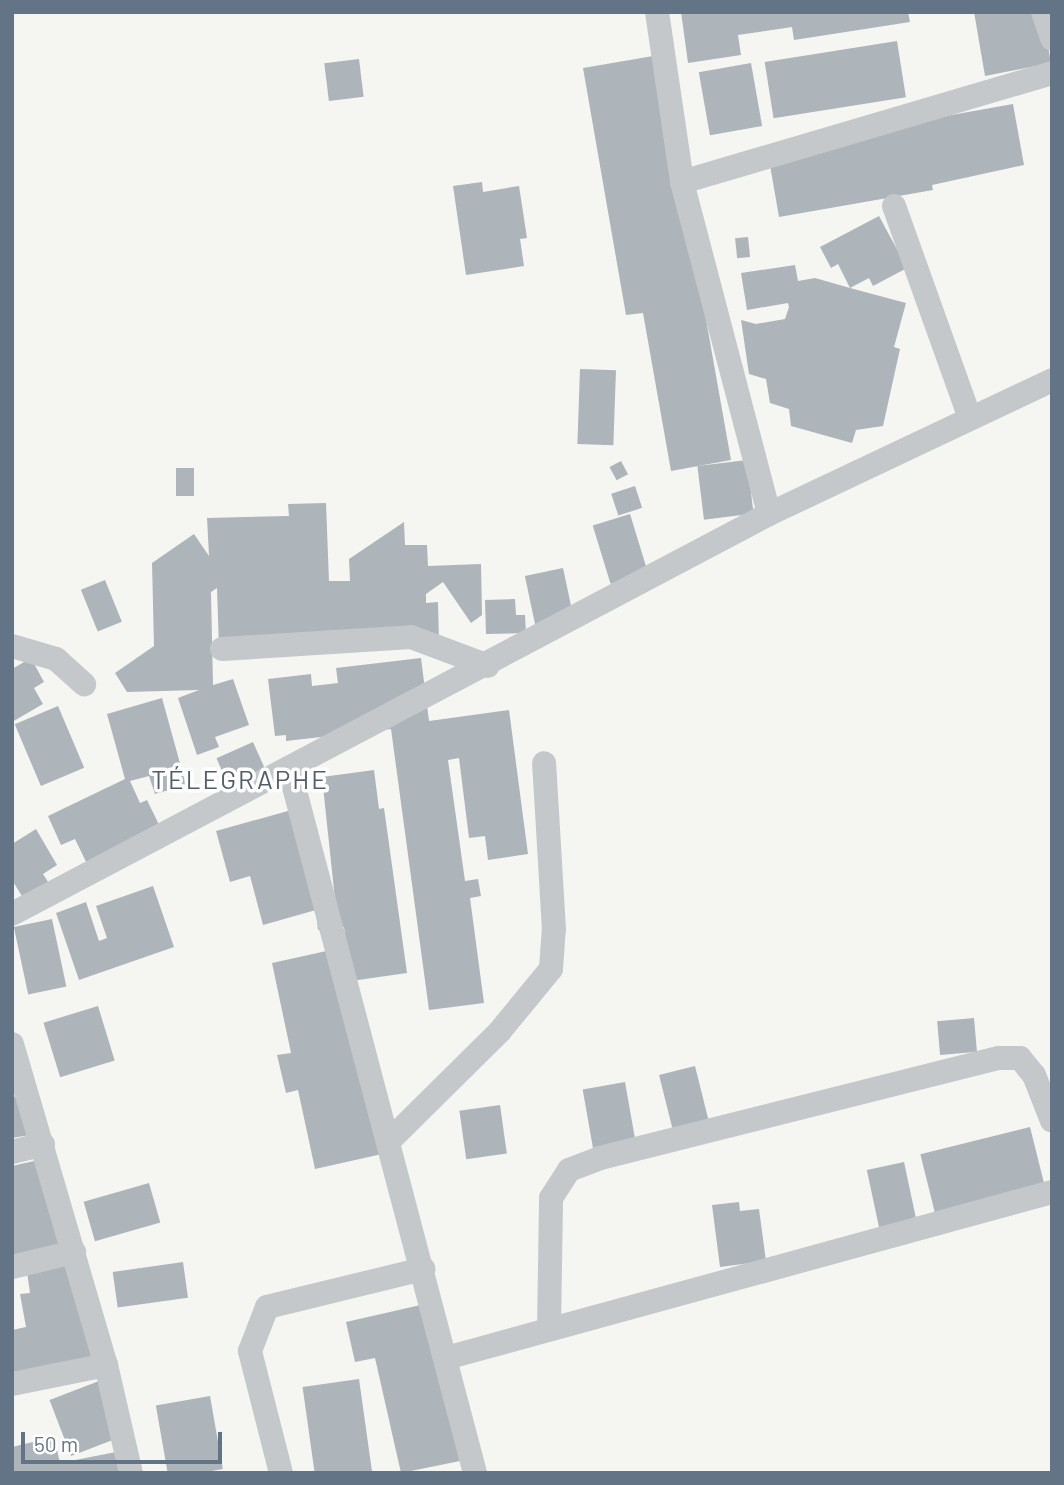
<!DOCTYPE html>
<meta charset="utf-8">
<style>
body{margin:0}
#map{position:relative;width:1064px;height:1485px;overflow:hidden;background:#f5f6f1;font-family:Barlow,sans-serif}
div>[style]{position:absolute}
.building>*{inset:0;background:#adb4ba;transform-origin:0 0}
.minor>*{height:24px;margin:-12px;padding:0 12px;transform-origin:12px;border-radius:12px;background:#c4c8cb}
span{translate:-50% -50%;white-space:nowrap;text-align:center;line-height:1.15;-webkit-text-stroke:7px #fff;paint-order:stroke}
.neighbourhood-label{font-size:26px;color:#515e69;letter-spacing:2px}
.frame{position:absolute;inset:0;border:14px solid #627485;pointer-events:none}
.scale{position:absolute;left:21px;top:1432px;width:201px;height:32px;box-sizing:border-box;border:4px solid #627485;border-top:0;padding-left:9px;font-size:21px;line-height:24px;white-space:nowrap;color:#627485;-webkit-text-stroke:5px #fff;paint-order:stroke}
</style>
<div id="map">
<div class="building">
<i style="clip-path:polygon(681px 12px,908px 12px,910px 22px,794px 40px,792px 27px,738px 35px,741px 55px,688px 63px)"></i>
<i style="clip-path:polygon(974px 12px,1042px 12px,1051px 63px,985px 76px)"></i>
<i style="left:897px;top:41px;width:57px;height:134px;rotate:81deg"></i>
<i style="clip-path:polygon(659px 55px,731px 460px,671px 471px,643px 313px,626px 315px,583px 68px)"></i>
<i style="left:359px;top:59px;width:38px;height:35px;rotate:83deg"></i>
<i style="left:751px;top:63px;width:64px;height:53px;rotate:80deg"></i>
<i style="clip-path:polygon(1013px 104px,1024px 165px,932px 185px,933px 190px,779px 217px,767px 148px)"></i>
<i style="clip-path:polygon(482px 182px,483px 192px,519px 186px,527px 238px,520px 239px,524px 266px,466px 275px,453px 186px)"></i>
<i style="clip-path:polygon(879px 216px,907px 268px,873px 286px,869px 278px,850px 288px,906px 303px,894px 347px,900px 349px,883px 426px,856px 430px,852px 443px,791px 426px,789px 409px,770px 403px,766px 379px,749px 374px,741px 320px,756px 324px,785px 319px,789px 307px,788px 303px,747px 310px,741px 273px,795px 265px,798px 281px,815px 278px,850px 288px,838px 264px,831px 268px,820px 247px)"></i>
<i style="left:748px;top:237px;width:20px;height:13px;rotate:84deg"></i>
<i style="left:580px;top:369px;width:36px;height:75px;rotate:2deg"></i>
<i style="left:747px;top:460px;width:54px;height:50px;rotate:83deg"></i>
<i style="left:621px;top:461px;width:15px;height:13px;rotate:62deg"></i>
<i style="left:176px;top:468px;width:18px;height:28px"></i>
<i style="left:635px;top:486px;width:23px;height:25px;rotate:72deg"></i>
<i style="clip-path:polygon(326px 503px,329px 581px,350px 581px,349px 559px,404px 522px,405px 545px,427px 545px,428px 566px,481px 564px,482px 615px,471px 623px,443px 582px,426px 594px,426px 603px,438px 602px,439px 642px,219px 648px,217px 588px,211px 592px,213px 685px,233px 679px,249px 725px,215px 737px,219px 747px,197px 755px,178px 698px,199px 690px,127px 692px,115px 673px,154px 646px,152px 563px,194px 534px,209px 556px,207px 518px,289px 516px,288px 504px)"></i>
<i style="left:630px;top:514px;width:61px;height:39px;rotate:73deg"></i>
<i style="left:563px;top:568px;width:53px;height:39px;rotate:78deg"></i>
<i style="left:105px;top:580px;width:45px;height:26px;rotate:68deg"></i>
<i style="clip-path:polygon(515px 599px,516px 615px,525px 615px,526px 633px,486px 634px,485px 600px)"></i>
<i style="clip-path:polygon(31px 658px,44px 682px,34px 688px,43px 704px,12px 722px,12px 669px)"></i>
<i style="clip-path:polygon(421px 658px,429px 721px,509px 710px,528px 854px,488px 860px,485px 836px,469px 838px,459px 758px,448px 760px,465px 881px,478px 879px,481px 896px,470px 898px,484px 1003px,429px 1010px,391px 729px,286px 741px,286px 735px,275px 736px,268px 679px,311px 674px,312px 686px,338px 683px,336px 668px)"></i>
<i style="clip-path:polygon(162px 698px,186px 785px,155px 794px,149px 776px,130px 781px,140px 803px,147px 800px,165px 837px,91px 872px,75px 839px,61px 845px,48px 816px,125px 779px,107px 714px)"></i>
<i style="left:58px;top:706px;width:67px;height:47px;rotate:67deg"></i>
<i style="left:253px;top:742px;width:47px;height:40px;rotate:66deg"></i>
<i style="clip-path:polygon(374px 770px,379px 809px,384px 808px,407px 973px,351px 981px,344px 927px,318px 930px,316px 912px,336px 909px,322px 777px)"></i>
<i style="clip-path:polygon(295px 809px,323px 908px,263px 925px,250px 876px,230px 882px,216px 831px)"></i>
<i style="clip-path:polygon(36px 829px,57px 865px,43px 874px,50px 885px,25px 901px,12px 880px,12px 844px)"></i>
<i style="clip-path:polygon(153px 886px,174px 947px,79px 980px,56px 913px,86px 902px,99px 941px,107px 938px,96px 906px)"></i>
<i style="left:52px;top:919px;width:69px;height:39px;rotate:78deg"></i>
<i style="clip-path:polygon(331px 950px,382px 1154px,315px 1169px,298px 1090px,286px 1093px,277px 1055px,291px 1053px,272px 963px)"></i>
<i style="left:98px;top:1006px;width:57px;height:57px;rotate:73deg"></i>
<i style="left:974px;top:1018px;width:34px;height:37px;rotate:85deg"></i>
<i style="left:695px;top:1066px;width:59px;height:37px;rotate:76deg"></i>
<i style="left:625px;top:1082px;width:63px;height:43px;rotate:80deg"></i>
<i style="clip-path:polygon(23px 1096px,30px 1135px,12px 1138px,12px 1097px)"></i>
<i style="left:500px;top:1105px;width:49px;height:41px;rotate:82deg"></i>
<i style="left:1030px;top:1127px;width:64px;height:113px;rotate:76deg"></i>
<i style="clip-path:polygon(43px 1159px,64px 1247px,12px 1259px,12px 1166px)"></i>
<i style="left:904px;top:1162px;width:59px;height:38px;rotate:78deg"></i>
<i style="left:149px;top:1183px;width:41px;height:68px;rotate:74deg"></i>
<i style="clip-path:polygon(739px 1202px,740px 1211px,759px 1209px,766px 1261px,720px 1267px,712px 1205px)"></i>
<i style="left:183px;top:1262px;width:36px;height:71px;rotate:82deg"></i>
<i style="clip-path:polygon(76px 1263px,93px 1359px,12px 1374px,12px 1330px,26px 1327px,20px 1294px,30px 1293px,27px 1272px)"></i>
<i style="clip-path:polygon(425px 1304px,460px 1461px,401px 1473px,375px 1358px,355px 1362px,346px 1322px)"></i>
<i style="left:359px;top:1379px;width:95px;height:57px;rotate:82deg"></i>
<i style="left:99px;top:1381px;width:60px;height:53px;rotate:69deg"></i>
<i style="left:210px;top:1396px;width:74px;height:55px;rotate:80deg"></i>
<i style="clip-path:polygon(54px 1437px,60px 1463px,121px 1451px,126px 1473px,12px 1473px,12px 1447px)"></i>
</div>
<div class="minor">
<i style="left:657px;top:12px;width:172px;rotate:81.6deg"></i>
<i style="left:682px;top:182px;width:343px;rotate:75.3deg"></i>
<i style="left:1043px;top:12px;width:28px;rotate:71deg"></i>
<i style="left:682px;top:182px;width:386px;rotate:-16.4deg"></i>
<i style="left:894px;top:206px;width:223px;rotate:70.3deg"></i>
<i style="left:12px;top:646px;width:46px;rotate:16.5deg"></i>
<i style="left:56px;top:659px;width:38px;rotate:42deg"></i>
<i style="left:222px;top:649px;width:189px;rotate:-3.6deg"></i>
<i style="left:411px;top:637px;width:82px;rotate:20.6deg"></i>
<i style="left:289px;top:768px;width:729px;rotate:75.22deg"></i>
<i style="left:12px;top:914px;width:856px;rotate:-27.85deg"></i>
<i style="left:769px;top:514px;width:313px;rotate:-25.3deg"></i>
<i style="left:12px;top:1044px;width:334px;rotate:73.7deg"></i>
<i style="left:106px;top:1365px;width:111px;rotate:77deg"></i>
<i style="left:390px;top:1140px;width:155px;rotate:-44.7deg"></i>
<i style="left:500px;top:1031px;width:80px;rotate:-50.6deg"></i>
<i style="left:551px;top:969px;width:39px;rotate:-86deg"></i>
<i style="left:554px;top:930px;width:167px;rotate:-93.4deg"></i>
<i style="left:12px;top:1152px;width:32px;rotate:-14deg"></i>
<i style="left:12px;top:1267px;width:64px;rotate:-13.6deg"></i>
<i style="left:549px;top:1329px;width:131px;rotate:-89.1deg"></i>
<i style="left:551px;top:1198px;width:33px;rotate:-57deg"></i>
<i style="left:569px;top:1170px;width:33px;rotate:-21deg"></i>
<i style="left:600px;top:1158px;width:411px;rotate:-14.1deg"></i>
<i style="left:999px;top:1058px;width:21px"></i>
<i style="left:1020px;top:1058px;width:22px;rotate:51deg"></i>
<i style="left:1034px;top:1075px;width:49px;rotate:68.6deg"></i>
<i style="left:446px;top:1358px;width:628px;rotate:-15.32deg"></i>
<i style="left:12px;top:1384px;width:96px;rotate:-11.4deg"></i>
<i style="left:281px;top:1473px;width:126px;rotate:-104.3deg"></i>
<i style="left:250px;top:1351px;width:47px;rotate:-68.9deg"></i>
<i style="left:267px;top:1307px;width:161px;rotate:-13.7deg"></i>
</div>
<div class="neighbourhood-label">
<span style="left:240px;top:779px">TÉLEGRAPHE</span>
</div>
<div class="frame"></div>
<div class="scale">50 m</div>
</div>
